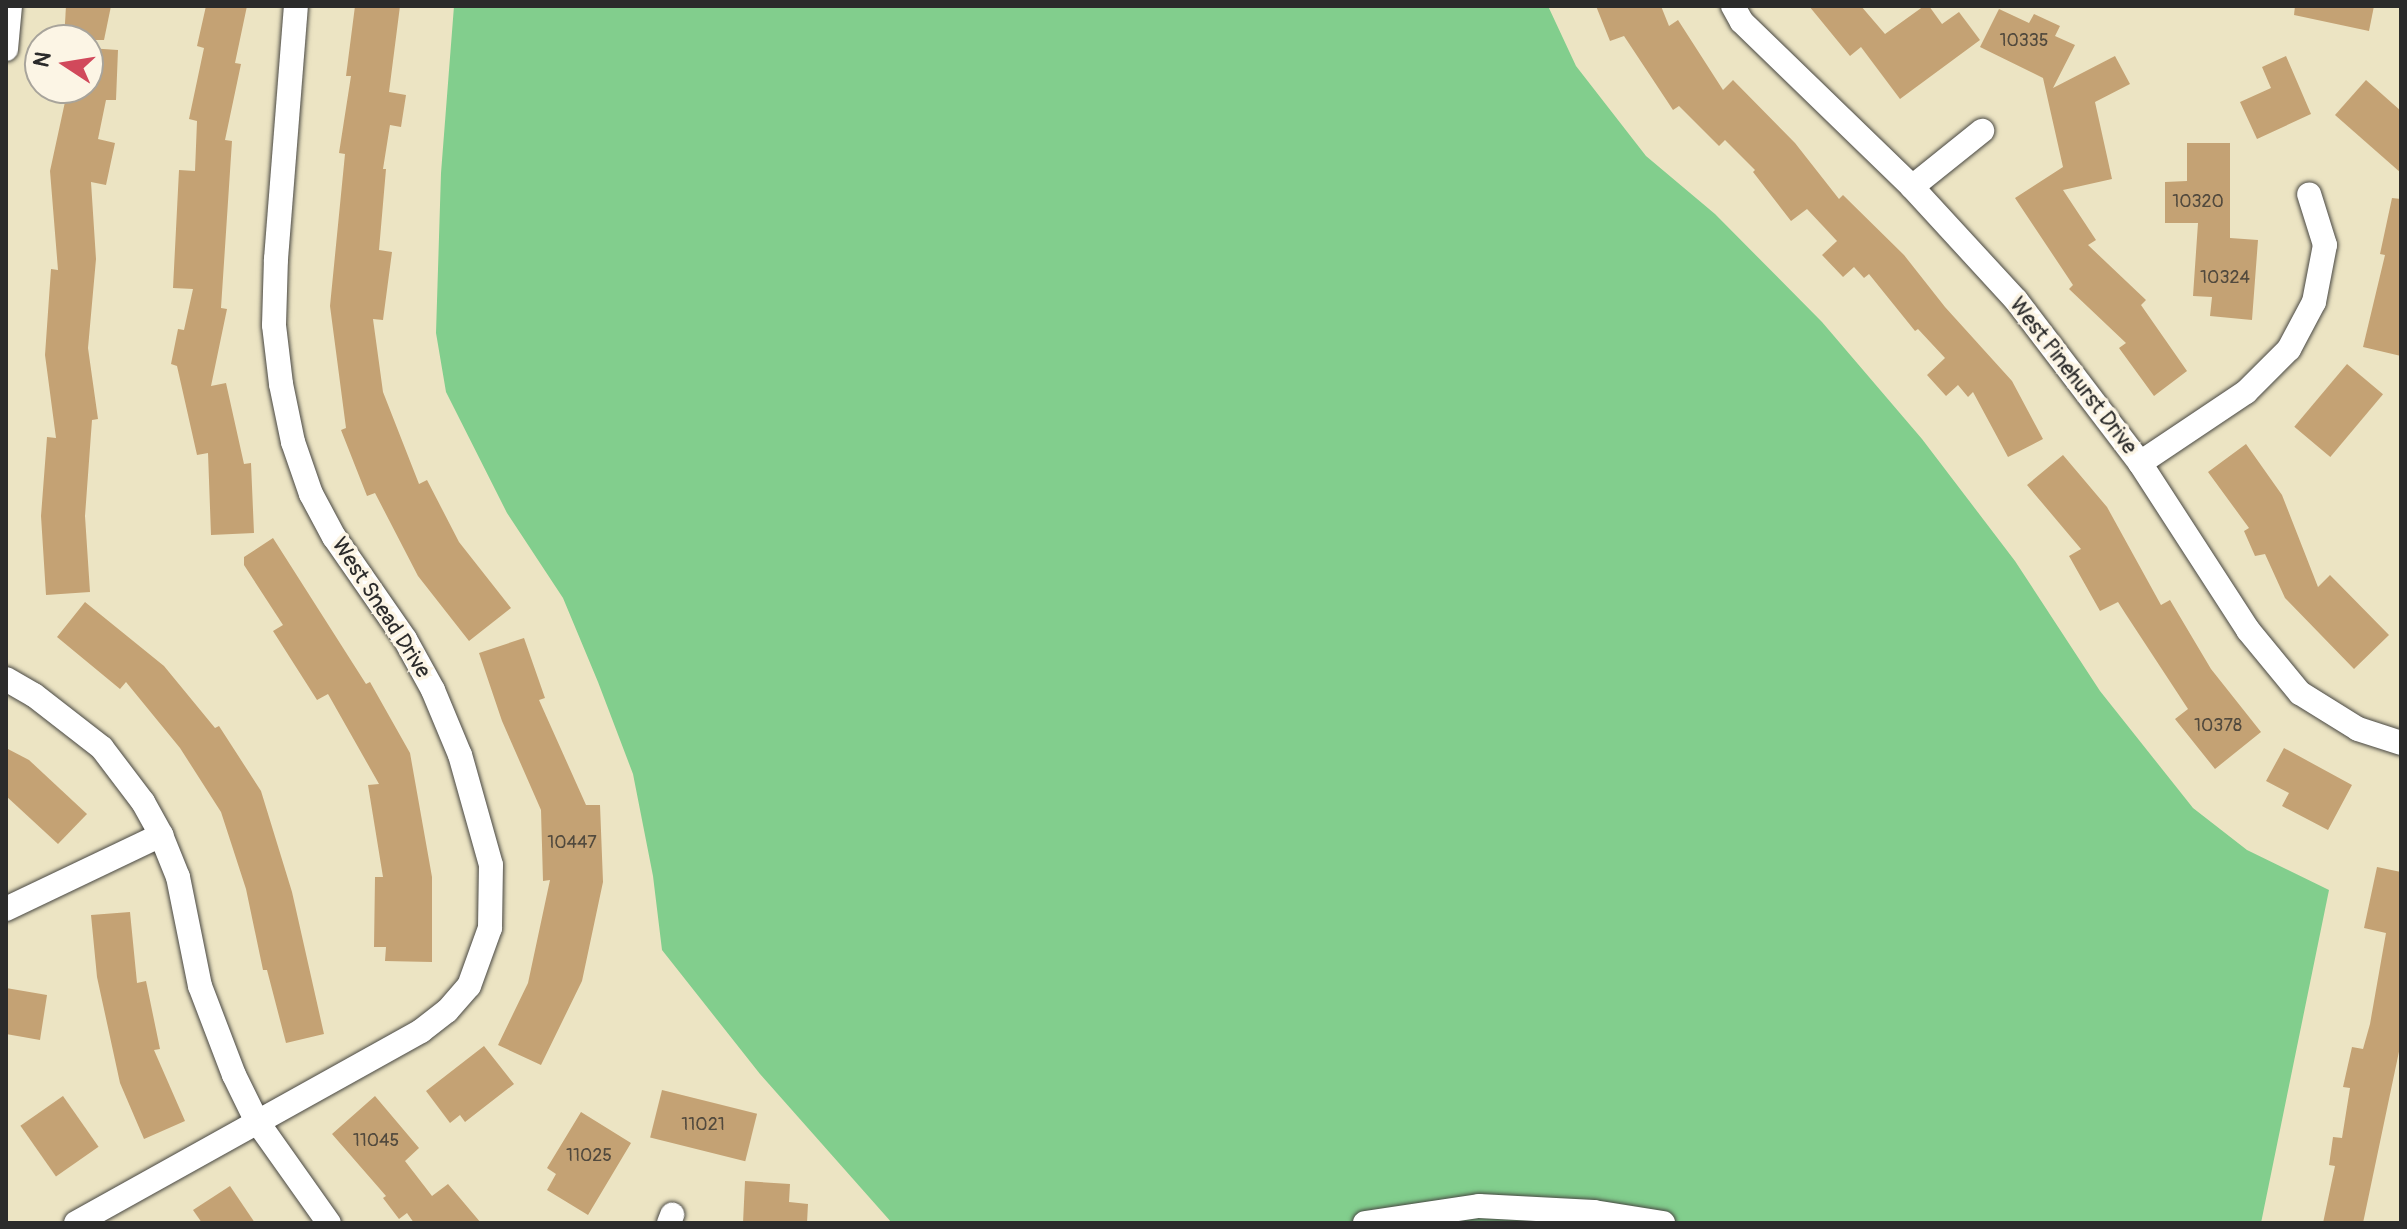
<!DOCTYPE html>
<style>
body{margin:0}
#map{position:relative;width:2407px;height:1229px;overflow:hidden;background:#ece4c3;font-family:Pangolin,sans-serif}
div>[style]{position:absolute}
.green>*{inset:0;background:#82ce8d}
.building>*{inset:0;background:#c4a274;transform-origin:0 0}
.roads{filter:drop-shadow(0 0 2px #484742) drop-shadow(0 0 2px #484742)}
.minor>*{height:24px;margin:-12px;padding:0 12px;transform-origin:12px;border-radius:12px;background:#fff}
span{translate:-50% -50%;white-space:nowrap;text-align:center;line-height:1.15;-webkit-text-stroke:7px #fcf5e5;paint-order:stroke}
.number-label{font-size:18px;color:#51493d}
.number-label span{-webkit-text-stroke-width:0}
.street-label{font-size:22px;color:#2b2b2b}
.frame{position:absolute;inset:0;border:8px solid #2b2b2b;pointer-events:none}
.north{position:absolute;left:24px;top:24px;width:80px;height:80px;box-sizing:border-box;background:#fcf5e5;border:2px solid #a8a49b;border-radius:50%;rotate:282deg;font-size:22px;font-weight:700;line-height:32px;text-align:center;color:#2b2b2b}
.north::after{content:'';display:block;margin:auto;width:28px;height:36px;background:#d1495b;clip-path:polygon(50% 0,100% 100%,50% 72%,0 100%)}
</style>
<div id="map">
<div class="green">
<i style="clip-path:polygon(454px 6px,1548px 6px,1576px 66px,1646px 156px,1715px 214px,1822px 322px,1922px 439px,2015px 561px,2100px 691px,2193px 808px,2247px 850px,2329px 890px,2261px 1223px,892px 1223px,760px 1074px,662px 950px,653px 876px,633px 774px,598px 682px,563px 598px,507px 513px,446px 392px,436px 333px,441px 173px)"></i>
</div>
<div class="building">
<i style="clip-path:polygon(66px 6px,111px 6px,104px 40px,64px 40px)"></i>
<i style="clip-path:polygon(206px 6px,247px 6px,235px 63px,241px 64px,225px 140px,232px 141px,221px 308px,227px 309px,211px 386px,226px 383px,244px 464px,251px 463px,254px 533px,211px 535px,208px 453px,197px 455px,177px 366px,171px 364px,178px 329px,184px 330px,193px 289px,173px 288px,179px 170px,195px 171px,197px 121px,189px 119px,204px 48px,197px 46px)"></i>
<i style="clip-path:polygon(355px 6px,400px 6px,389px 92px,406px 95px,401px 127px,390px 125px,383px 169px,386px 169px,379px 250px,392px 252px,383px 320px,373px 319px,383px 392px,419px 484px,427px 480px,459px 542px,511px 608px,469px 641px,418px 576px,375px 493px,367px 496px,341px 430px,346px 428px,330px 306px,345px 154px,339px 153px,351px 76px,346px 76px)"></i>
<i style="clip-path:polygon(1596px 6px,1661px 6px,1669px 26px,1678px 20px,1723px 90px,1733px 80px,1795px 143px,1839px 199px,1843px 195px,1904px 255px,1945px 307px,2012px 381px,2043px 439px,2008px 457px,1973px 392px,1968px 397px,1958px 385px,1946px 396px,1927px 375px,1945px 358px,1918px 329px,1915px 331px,1869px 274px,1864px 278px,1854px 267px,1843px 277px,1822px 255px,1837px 241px,1807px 209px,1791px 221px,1753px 172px,1755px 170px,1725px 140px,1719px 146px,1679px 106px,1673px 110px,1624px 36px,1610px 41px)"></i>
<i style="clip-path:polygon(1809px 6px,1861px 6px,1885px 34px,1924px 6px,1929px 6px,1942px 24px,1959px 12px,1980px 40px,1900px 99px,1861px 47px,1850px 56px)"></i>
<i style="clip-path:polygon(2295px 6px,2374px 6px,2369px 31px,2294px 15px)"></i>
<i style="clip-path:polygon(1999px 9px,2029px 23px,2034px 14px,2060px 26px,2055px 36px,2075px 45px,2053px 88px,2115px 56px,2130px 84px,2095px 102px,2112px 179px,2063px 190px,2096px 240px,2088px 245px,2146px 300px,2141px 305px,2187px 371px,2154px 396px,2119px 348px,2126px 343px,2069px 289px,2073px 285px,2015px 198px,2063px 167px,2043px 78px,1980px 47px)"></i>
<i style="clip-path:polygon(88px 48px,118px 50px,116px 100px,106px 100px,98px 139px,115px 143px,106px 185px,91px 182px,96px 259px,88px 348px,98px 419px,92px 420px,85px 516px,90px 592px,46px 595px,41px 516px,47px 437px,56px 438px,45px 355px,51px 269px,58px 270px,50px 171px,68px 88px,88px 88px)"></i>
<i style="clip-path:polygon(2286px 56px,2311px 114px,2257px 139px,2240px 102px,2271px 88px,2262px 67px)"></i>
<i style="clip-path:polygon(2366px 80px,2401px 111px,2401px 173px,2335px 115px)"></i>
<i style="clip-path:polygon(2187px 143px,2230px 143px,2230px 238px,2258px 240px,2252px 320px,2210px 316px,2212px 297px,2193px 296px,2198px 223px,2165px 223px,2165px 182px,2187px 181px)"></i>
<i style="clip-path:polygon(2392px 198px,2401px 199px,2401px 356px,2363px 347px,2385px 255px,2380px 254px)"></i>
<i style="left:2347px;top:364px;width:47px;height:82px;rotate:40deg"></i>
<i style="clip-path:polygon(2246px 444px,2282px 495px,2318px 587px,2330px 575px,2389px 635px,2354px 669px,2285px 598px,2265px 554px,2255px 556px,2244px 531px,2249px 528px,2208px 472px)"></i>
<i style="clip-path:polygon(2063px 455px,2107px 507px,2161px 605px,2170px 600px,2211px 669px,2261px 732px,2215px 769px,2175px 719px,2188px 709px,2125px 613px,2118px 602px,2100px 611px,2069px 556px,2081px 549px,2027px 485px)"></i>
<i style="clip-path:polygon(273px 538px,366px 684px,370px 682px,410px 753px,432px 877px,432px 962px,385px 961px,386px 947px,374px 947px,375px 877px,383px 877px,368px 785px,379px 784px,328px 694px,317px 700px,273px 631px,283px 625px,244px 565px,244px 557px)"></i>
<i style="clip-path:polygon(85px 602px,164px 666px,215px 728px,219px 726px,261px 791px,292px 892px,324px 1034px,286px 1043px,267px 970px,263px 970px,246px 889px,221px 812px,180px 748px,126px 682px,120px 689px,57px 637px)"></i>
<i style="clip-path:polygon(524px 638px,545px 698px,539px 700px,586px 805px,600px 805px,603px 882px,582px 981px,541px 1065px,498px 1045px,528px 983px,550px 880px,543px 881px,541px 810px,502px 721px,479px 653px)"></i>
<i style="clip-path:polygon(6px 748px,29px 760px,87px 814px,58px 844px,6px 796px)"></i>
<i style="clip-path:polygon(2284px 748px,2352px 785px,2328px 830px,2282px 806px,2289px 793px,2266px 781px)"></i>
<i style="clip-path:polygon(2377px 867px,2401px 872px,2401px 1042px,2363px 1223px,2323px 1223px,2335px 1166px,2329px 1165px,2333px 1137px,2342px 1138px,2350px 1088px,2343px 1087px,2352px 1047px,2363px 1049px,2370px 1024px,2386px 933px,2364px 928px)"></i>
<i style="clip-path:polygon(130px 912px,137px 983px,146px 981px,160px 1049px,154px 1050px,185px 1121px,144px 1139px,120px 1083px,97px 977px,91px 915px)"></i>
<i style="clip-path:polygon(6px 988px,47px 995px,40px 1040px,6px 1034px)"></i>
<i style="clip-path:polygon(484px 1046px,514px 1084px,465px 1122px,460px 1115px,450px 1123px,426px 1091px)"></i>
<i style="left:662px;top:1090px;width:98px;height:49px;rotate:14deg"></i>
<i style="left:63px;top:1096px;width:62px;height:52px;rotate:55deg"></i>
<i style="clip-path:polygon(375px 1096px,419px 1148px,405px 1161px,432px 1196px,448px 1184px,481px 1223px,414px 1223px,407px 1213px,399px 1219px,383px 1198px,386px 1196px,332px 1134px)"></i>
<i style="clip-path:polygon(581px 1112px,631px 1143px,588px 1215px,547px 1190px,556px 1174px,547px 1168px)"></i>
<i style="clip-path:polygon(745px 1181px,790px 1184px,789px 1202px,808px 1204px,807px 1223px,743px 1223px)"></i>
<i style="clip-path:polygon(230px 1186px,255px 1223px,202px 1223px,193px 1210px)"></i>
</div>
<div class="roads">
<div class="minor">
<i style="left:1733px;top:6px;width:18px;rotate:61deg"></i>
<i style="left:1742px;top:22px;width:237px;rotate:44.1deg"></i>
<i style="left:1912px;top:187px;width:154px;rotate:47.4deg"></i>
<i style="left:2016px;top:300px;width:205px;rotate:52.7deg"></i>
<i style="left:2140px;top:463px;width:199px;rotate:57.1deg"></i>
<i style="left:2248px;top:630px;width:82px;rotate:50.5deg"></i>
<i style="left:2300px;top:693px;width:68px;rotate:31.8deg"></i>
<i style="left:2358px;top:729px;width:45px;rotate:18deg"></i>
<i style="left:6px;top:49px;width:43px;rotate:-84.7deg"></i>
<i style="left:1912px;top:187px;width:90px;rotate:-38.7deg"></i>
<i style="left:2140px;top:463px;width:128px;rotate:-33.8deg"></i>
<i style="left:2246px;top:392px;width:61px;rotate:-45deg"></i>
<i style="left:2289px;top:349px;width:53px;rotate:-62deg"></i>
<i style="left:2314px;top:302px;width:58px;rotate:-79.1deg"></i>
<i style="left:2325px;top:245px;width:53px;rotate:-107.4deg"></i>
<i style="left:6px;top:679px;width:32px;rotate:30deg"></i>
<i style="left:34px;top:695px;width:86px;rotate:37.9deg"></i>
<i style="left:102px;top:748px;width:68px;rotate:52.8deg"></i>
<i style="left:143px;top:802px;width:38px;rotate:61deg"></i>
<i style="left:161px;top:835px;width:45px;rotate:68deg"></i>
<i style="left:178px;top:877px;width:111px;rotate:78.6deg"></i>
<i style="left:200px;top:986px;width:95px;rotate:69.1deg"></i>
<i style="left:234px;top:1075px;width:50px;rotate:63.9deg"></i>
<i style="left:256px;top:1120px;width:126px;rotate:54.7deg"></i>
<i style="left:6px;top:909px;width:172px;rotate:-25.5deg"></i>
<i style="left:76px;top:1223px;width:395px;rotate:-29.1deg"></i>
<i style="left:421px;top:1031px;width:33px;rotate:-38deg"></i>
<i style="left:447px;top:1011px;width:33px;rotate:-49deg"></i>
<i style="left:469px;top:986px;width:62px;rotate:-70.1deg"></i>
<i style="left:490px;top:928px;width:63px;rotate:-89.1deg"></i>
<i style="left:491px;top:865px;width:114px;rotate:-105.7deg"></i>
<i style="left:460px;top:755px;width:70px;rotate:-112.6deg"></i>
<i style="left:433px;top:690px;width:58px;rotate:-118.8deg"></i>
<i style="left:405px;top:639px;width:124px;rotate:-124.8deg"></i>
<i style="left:334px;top:537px;width:49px;rotate:-118.1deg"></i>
<i style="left:311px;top:494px;width:55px;rotate:-109.1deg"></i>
<i style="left:293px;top:442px;width:59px;rotate:-101.7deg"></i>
<i style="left:281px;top:384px;width:59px;rotate:-96.8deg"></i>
<i style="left:274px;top:325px;width:66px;rotate:-88.3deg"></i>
<i style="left:276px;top:259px;width:254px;rotate:-85.5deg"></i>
<i style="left:669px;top:1223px;width:9px;rotate:-69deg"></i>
<i style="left:1365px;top:1223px;width:115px;rotate:-8.5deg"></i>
<i style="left:1479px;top:1206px;width:115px;rotate:3deg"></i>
<i style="left:1594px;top:1212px;width:70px;rotate:9.1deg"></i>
</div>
</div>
<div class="number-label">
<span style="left:2024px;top:41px">10335</span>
<span style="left:2198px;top:202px">10320</span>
<span style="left:2225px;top:278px">10324</span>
<span style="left:2218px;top:726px">10378</span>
<span style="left:572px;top:843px">10447</span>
<span style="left:703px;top:1125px">11021</span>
<span style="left:376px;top:1141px">11045</span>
<span style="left:589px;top:1156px">11025</span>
</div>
<div class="street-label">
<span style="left:2073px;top:376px;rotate:52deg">West Pinehurst Drive</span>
<span style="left:381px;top:608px;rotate:57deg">West Snead Drive</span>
</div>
<div class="frame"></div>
<div class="north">N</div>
</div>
